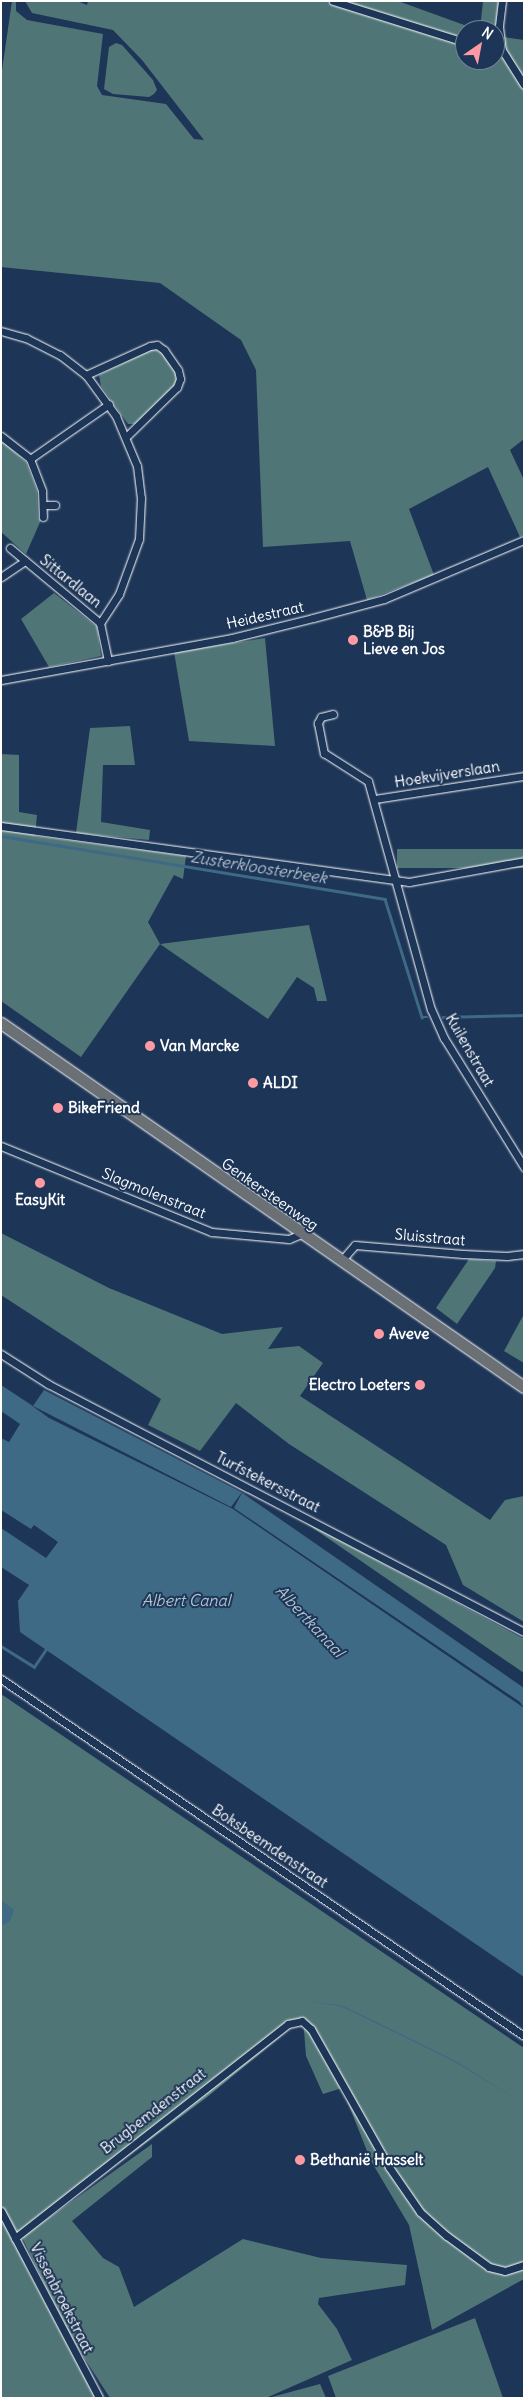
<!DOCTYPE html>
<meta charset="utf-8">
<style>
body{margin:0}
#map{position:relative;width:525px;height:2399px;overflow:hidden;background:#1d3557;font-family:Delius,sans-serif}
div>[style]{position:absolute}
.green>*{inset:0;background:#507577;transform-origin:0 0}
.water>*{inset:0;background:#3f6a85}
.pier>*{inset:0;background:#1d3557}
.stream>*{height:2.5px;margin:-1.25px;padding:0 1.25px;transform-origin:1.25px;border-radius:1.25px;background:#3f6a85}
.roads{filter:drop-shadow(0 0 1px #fff) drop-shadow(0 0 1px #fff)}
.street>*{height:7px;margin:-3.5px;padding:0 3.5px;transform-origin:3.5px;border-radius:3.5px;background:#1d3557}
.primary>*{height:11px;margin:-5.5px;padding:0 5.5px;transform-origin:5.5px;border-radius:5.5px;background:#6a7074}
.dots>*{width:14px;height:14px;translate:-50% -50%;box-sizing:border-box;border:2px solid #1d3557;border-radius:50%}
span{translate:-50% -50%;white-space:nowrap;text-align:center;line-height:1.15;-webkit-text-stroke:4px #1d3557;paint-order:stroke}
.street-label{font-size:15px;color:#fff}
.poi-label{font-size:15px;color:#fff;font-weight:700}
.left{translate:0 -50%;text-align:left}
.right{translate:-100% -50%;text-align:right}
.water-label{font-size:16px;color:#b2c3ce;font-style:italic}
.frame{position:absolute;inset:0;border:2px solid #fff;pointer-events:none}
.north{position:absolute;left:455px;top:20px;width:50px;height:50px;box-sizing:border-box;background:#1d3557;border:1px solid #77869a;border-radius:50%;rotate:33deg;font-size:14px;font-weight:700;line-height:20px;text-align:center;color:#fff}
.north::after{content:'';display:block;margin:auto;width:18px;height:22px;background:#ff9aa2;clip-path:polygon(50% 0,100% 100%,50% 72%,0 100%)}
</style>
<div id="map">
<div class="green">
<i style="clip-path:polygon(12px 1px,16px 1px,16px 11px,27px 20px,103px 34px,97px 86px,102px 95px,166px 104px,194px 139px,204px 140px,142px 60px,113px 30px,32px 13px,25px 1px,77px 1px,87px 5px,88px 1px,398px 1px,478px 30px,465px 30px,465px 60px,495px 60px,495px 30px,480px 30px,483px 1px,500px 1px,497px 36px,524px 40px,524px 439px,510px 450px,524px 480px,524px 535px,520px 537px,488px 467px,409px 509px,434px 575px,367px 600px,350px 541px,263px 547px,256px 370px,241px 340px,160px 283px,1px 267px,1px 77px)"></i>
<i style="clip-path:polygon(116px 43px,122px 45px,153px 80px,157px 90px,154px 94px,149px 97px,113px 94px,104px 89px,109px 47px)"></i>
<i style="clip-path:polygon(153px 349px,161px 352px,176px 372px,176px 384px,135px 424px,128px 424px,101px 386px,99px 375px)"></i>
<i style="clip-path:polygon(1px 440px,26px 462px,37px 490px,38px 518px,41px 520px,26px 554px,1px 532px)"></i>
<i style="clip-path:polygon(54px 593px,97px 627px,101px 656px,49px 667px,21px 619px)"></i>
<i style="clip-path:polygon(265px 638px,275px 746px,189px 741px,174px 652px)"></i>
<i style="clip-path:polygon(130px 726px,135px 765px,103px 765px,101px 822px,150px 830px,149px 840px,76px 833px,90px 728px)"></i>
<i style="clip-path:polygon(1px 754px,19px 755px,19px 812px,37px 815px,35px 836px,186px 856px,183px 879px,174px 875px,148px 922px,160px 944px,309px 925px,327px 1001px,317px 1001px,314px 988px,297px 977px,268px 1019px,160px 944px,81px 1057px,1px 1001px)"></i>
<i style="left:524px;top:849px;width:19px;height:127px;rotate:90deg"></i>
<i style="clip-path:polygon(1px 1233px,109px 1288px,222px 1334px,283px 1327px,268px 1349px,299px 1346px,323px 1363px,300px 1396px,490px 1520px,505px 1500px,524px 1496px,524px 1622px,463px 1585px,446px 1545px,289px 1444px,236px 1403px,200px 1451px,148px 1425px,161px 1399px,1px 1295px)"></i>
<i style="clip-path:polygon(469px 1259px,496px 1261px,495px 1268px,457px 1324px,436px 1308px)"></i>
<i style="clip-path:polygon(524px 1314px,524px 1363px,504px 1351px)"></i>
<i style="clip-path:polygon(300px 1519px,524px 1639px,524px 1673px,422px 1603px)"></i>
<i style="clip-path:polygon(1px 1694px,524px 2048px,524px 2279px,432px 2330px,409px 2225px,371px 2161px,342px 2088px,323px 2094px,306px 2056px,303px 2018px,206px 2098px,18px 2238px,16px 2244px,28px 2271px,96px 2398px,1px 2398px)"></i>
<i style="clip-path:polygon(152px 2144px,152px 2157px,72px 2221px,103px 2258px,119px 2267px,134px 2307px,243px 2239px,321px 2258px,407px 2265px,405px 2285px,319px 2298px,318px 2304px,337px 2329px,352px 2360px,266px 2398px,110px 2398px,67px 2331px,22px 2237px)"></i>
<i style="clip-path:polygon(475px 2318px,503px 2398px,336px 2398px,328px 2376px)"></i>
<i style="clip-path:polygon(320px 2384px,326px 2398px,268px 2398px)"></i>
</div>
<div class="water">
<i style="clip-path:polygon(1px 1385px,33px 1406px,44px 1390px,241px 1492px,524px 1688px,524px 1977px,20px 1632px,18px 1601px,29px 1585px,1px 1567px,1px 1528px,46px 1558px,58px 1542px,34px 1525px,31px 1529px,1px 1510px,1px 1438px,9px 1442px,20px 1424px,1px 1411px)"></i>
<i style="clip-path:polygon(1px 1900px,14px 1910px,10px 1921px,1px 1926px)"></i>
<i style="clip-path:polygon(305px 2001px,340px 2005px,356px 2012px,456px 2061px,524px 2104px,455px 2062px,355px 2013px,340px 2006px)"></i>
</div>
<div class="pier">
<i style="clip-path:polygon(31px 1405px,231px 1507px,243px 1491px,234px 1508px,520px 1702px,524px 1708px,233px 1509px,49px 1418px)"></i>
</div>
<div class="stream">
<i style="left:1px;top:836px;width:389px;rotate:9.3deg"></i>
<i style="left:385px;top:899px;width:124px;rotate:72.6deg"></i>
<i style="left:422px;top:1017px;width:5px"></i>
<i style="left:443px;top:1017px;width:81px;rotate:-1.4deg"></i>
<i style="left:1px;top:1646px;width:39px;rotate:32deg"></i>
<i style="left:34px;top:1667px;width:22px;rotate:-56deg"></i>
</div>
<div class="roads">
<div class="street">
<i style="left:333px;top:1px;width:138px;rotate:17.3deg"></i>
<i style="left:502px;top:1px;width:26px;rotate:97deg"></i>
<i style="left:499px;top:27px;width:23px;rotate:83deg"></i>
<i style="left:502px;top:50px;width:41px;rotate:57.8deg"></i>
<i style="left:1px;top:331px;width:26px;rotate:16deg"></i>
<i style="left:26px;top:338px;width:38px;rotate:27deg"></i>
<i style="left:60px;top:355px;width:33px;rotate:38deg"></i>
<i style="left:86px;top:375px;width:51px;rotate:53.8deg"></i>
<i style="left:116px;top:416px;width:54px;rotate:67.2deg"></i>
<i style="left:137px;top:466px;width:32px;rotate:83deg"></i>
<i style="left:141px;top:498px;width:41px;rotate:92.8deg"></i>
<i style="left:139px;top:539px;width:59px;rotate:110deg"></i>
<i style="left:119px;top:594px;width:35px;rotate:123deg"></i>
<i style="left:100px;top:623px;width:39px;rotate:78deg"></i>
<i style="left:86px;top:375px;width:70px;rotate:-24.4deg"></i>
<i style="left:150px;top:346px;width:7px;rotate:-8deg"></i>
<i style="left:157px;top:345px;width:9px;rotate:36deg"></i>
<i style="left:164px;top:350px;width:24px;rotate:55deg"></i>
<i style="left:178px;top:370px;width:9px;rotate:77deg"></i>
<i style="left:180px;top:379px;width:9px;rotate:111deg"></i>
<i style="left:177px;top:387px;width:70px;rotate:135.6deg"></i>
<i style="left:1px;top:436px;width:37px;rotate:38deg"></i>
<i style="left:30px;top:459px;width:34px;rotate:69deg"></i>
<i style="left:42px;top:491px;width:26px;rotate:88deg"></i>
<i style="left:30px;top:459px;width:96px;rotate:-34.8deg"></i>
<i style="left:44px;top:505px;width:11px"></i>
<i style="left:10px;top:548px;width:117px;rotate:39.8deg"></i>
<i style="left:1px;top:577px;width:29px;rotate:-34deg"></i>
<i style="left:1px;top:680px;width:235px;rotate:-10.3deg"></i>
<i style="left:232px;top:638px;width:83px;rotate:-13.9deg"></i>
<i style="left:313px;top:618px;width:73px;rotate:-15deg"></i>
<i style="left:384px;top:599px;width:152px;rotate:-22.9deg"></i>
<i style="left:333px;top:714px;width:12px;rotate:166deg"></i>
<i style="left:321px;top:717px;width:7px;rotate:117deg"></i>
<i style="left:318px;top:723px;width:31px;rotate:79deg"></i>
<i style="left:324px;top:753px;width:52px;rotate:32.5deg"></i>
<i style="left:368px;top:781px;width:237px;rotate:74.6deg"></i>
<i style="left:431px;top:1009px;width:32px;rotate:66deg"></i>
<i style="left:444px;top:1038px;width:152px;rotate:58.2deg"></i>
<i style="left:375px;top:799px;width:151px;rotate:-8.8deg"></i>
<i style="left:1px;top:826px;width:412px;rotate:7.8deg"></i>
<i style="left:409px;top:882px;width:117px;rotate:-10.3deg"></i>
<i style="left:1px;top:1146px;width:228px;rotate:22.2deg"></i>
<i style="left:212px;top:1232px;width:77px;rotate:5.2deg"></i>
<i style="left:289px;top:1239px;width:13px;rotate:-23deg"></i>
<i style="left:341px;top:1261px;width:21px;rotate:-49deg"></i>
<i style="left:355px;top:1245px;width:108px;rotate:4.8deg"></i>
<i style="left:463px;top:1254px;width:44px;rotate:2.6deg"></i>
<i style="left:507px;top:1256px;width:17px;rotate:-7deg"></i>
<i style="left:1px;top:1354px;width:56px;rotate:32.6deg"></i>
<i style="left:48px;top:1384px;width:537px;rotate:27.52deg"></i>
<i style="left:1px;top:1679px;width:633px;rotate:34.32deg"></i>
<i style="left:1px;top:2211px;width:211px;rotate:62.3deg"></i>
<i style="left:15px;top:2238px;width:347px;rotate:-38.1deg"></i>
<i style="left:288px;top:2024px;width:14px;rotate:-12deg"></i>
<i style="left:302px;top:2021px;width:12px;rotate:42deg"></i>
<i style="left:311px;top:2029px;width:159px;rotate:60.5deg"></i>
<i style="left:389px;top:2167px;width:55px;rotate:55.4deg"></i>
<i style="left:420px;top:2212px;width:36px;rotate:42deg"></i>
<i style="left:447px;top:2236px;width:52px;rotate:36.4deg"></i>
<i style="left:489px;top:2267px;width:16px;rotate:14deg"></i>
<i style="left:505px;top:2271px;width:20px;rotate:-18deg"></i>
</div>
<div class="primary">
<i style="left:1px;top:1023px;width:637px;rotate:34.84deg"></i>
</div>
</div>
<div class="dots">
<i style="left:353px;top:640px;background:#ff9aa2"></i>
<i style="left:150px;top:1046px;background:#ff9aa2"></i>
<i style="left:253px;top:1083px;background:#ff9aa2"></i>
<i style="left:58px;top:1108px;background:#ff9aa2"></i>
<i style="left:40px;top:1183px;background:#ff9aa2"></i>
<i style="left:379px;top:1334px;background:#ff9aa2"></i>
<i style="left:420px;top:1385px;background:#ff9aa2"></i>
<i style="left:300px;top:2160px;background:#ff9aa2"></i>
</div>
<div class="street-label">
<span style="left:71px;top:581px;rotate:39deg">Sittardlaan</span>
<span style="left:265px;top:615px;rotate:-13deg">Heidestraat</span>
<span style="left:447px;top:774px;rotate:-9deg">Hoekvijverslaan</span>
<span style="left:470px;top:1050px;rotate:60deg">Kuilenstraat</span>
<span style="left:154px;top:1193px;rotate:22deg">Slagmolenstraat</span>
<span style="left:270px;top:1194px;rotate:35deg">Genkersteenweg</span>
<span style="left:430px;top:1237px;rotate:5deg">Sluisstraat</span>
<span style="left:268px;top:1482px;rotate:27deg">Turfstekersstraat</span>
<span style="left:270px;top:1846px;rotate:34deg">Boksbeemdenstraat</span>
<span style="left:153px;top:2111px;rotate:-38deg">Brugbemdenstraat</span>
<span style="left:62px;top:2298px;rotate:63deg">Vissenbroekstraat</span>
</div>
<div class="poi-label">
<span class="left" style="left:363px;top:640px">B&amp;B Bij<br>Lieve en Jos</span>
<span class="left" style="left:160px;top:1046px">Van Marcke</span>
<span class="left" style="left:263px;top:1083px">ALDI</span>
<span class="left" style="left:68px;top:1108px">BikeFriend</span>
<span style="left:40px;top:1200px">EasyKit</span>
<span class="left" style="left:389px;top:1334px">Aveve</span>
<span class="right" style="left:410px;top:1385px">Electro Loeters</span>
<span class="left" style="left:310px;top:2160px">Bethanië Hasselt</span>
</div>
<div class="water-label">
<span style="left:259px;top:867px;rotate:9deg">Zusterkloosterbeek</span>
<span style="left:186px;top:1600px">Albert Canal</span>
<span style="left:310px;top:1621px;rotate:47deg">Albertkanaal</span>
</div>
<div class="frame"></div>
<div class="north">N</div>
</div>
